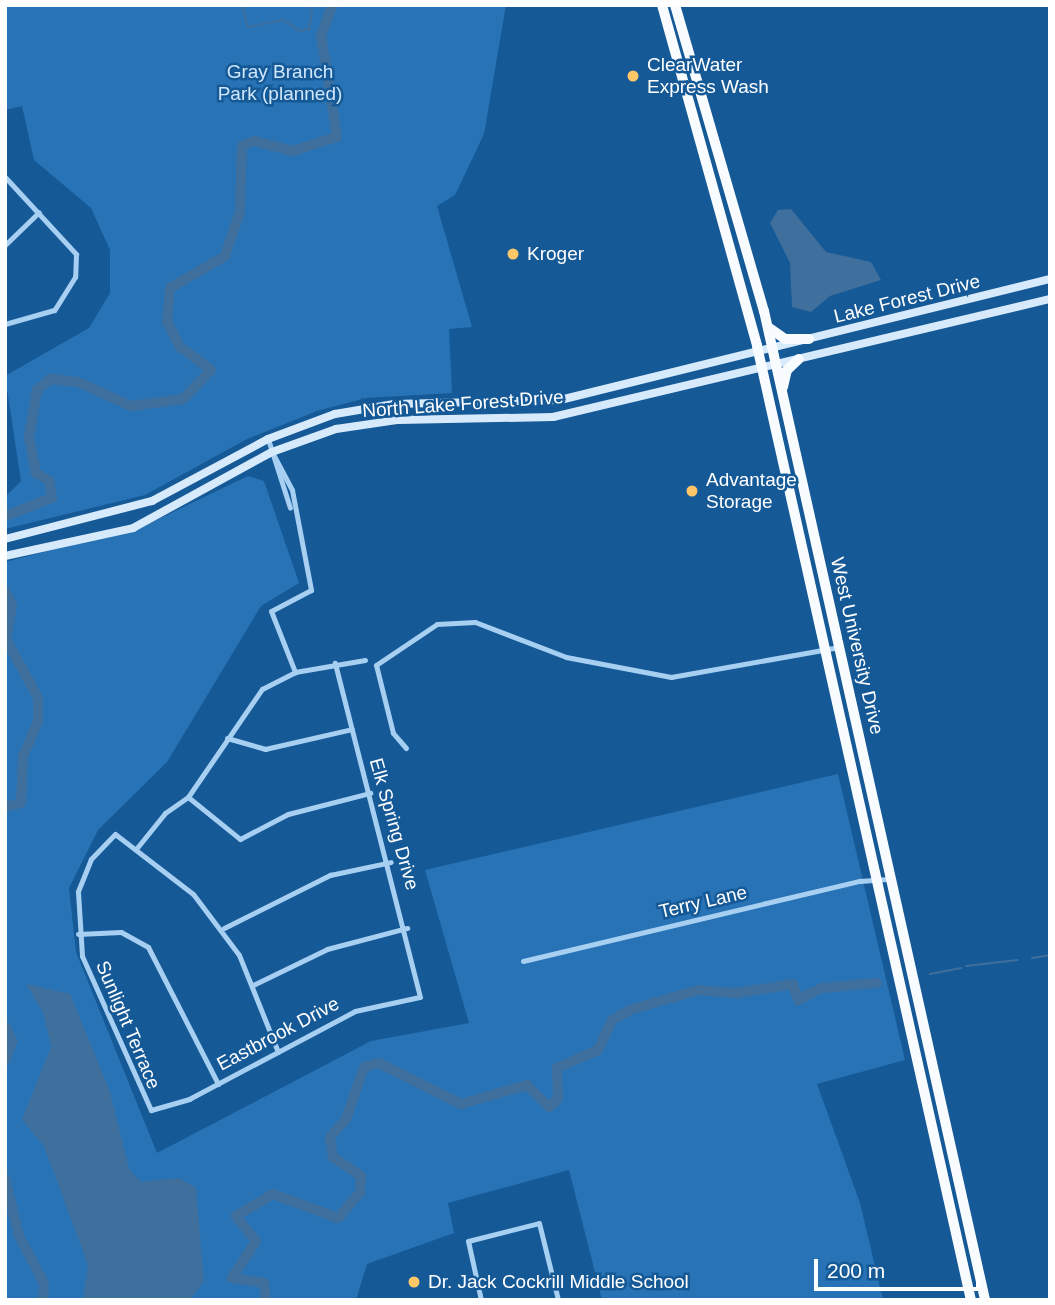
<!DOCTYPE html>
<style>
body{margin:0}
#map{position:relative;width:1055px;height:1305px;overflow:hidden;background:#155997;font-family:Arial,sans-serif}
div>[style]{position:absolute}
.green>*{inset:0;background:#2873b6}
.water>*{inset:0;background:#3f6f9c}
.stream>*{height:2px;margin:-1px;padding:0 1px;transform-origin:1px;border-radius:1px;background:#3f6f9c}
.river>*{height:10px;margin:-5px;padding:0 5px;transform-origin:5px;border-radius:5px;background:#3f6f9c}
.minor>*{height:5px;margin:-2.5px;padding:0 2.5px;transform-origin:2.5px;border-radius:2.5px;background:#a7cff2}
.secondary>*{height:8px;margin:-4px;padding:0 4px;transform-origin:4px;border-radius:4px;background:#d6eafc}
.trunk>*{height:10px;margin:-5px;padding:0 5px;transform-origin:5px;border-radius:5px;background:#f8fcff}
.dots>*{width:19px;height:19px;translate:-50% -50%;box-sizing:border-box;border:4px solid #155997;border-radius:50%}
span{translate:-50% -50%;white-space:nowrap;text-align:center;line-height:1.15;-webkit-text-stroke:5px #155997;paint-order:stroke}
.poi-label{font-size:19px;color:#fff}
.left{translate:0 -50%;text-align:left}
.park-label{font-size:19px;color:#cfe7fc}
.street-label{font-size:19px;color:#fff}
.frame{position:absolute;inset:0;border:7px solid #fff;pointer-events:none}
.scale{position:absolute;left:814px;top:1259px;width:166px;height:32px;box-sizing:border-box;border:4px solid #fff;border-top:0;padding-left:9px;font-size:21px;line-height:24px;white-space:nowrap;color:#fff;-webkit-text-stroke:5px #155997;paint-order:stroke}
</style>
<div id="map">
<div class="green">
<i style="clip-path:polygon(5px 5px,506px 5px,484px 134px,455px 195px,437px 206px,472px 327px,449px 329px,452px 393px,366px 398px,317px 411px,247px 439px,145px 495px,5px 529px,5px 497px,21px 481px,5px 376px,89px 328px,110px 293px,110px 250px,91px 208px,34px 160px,22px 106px,5px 110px)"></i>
<i style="clip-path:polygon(248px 476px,264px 481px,299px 583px,261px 606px,167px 762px,98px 830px,69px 888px,76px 952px,157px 1153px,371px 1041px,469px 1023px,425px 870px,838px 774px,905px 1060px,817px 1084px,860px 1203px,883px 1300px,602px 1300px,569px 1170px,448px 1203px,454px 1233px,367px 1264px,356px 1300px,5px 1300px,5px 562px,144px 526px)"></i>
</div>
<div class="water">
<i style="clip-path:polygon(791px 209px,826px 252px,871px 262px,881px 280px,830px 296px,811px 312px,792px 307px,790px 263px,770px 223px,778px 210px)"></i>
<i style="clip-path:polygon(26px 984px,70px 994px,109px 1089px,129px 1169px,141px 1182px,179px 1178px,196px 1188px,204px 1281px,190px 1300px,83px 1300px,88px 1265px,44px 1146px,22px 1120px,51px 1047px,44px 1014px)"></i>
</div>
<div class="stream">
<i style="left:242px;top:5px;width:23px;rotate:75deg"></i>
<i style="left:248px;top:27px;width:36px;rotate:-11deg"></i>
<i style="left:283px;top:20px;width:20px;rotate:33deg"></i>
<i style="left:300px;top:31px;width:9px;rotate:-13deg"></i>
<i style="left:309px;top:29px;width:24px;rotate:-81deg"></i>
<i style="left:1032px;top:958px;width:18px;rotate:-9deg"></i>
<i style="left:966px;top:966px;width:52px;rotate:-6.6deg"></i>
<i style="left:930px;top:974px;width:32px;rotate:-11deg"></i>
</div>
<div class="river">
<i style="left:5px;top:516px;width:50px;rotate:-21deg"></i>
<i style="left:52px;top:498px;width:17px;rotate:-100deg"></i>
<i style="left:49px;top:481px;width:15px;rotate:-148deg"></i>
<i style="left:36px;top:473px;width:37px;rotate:-101deg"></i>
<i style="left:29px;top:437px;width:48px;rotate:-80.3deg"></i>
<i style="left:37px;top:390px;width:17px;rotate:-40deg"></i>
<i style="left:50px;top:379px;width:28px;rotate:6deg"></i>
<i style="left:78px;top:382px;width:58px;rotate:24.4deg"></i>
<i style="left:131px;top:406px;width:52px;rotate:-7.7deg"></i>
<i style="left:183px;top:399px;width:40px;rotate:-46deg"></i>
<i style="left:211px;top:370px;width:39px;rotate:-143deg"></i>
<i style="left:180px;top:347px;width:28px;rotate:-117deg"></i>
<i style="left:167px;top:322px;width:34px;rotate:-85deg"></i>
<i style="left:170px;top:288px;width:64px;rotate:-30.2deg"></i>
<i style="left:225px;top:256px;width:46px;rotate:-71.2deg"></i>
<i style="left:240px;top:212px;width:66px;rotate:-88.3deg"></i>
<i style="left:242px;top:146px;width:13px;rotate:-23deg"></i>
<i style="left:254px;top:141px;width:40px;rotate:14.4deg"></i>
<i style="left:293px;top:151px;width:46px;rotate:-17.7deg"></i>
<i style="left:337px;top:137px;width:102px;rotate:-99deg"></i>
<i style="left:321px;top:36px;width:33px;rotate:-70deg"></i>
<i style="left:5px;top:591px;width:16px;rotate:63deg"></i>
<i style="left:12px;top:605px;width:35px;rotate:100deg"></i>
<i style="left:6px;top:639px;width:67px;rotate:61.5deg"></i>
<i style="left:38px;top:698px;width:23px;rotate:90deg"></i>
<i style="left:38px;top:721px;width:38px;rotate:113deg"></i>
<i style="left:23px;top:756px;width:47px;rotate:92.4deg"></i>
<i style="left:21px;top:803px;width:16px;rotate:166deg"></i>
<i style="left:5px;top:1026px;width:17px;rotate:65deg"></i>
<i style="left:12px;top:1041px;width:21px;rotate:109deg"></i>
<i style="left:5px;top:1178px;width:60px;rotate:76.4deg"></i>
<i style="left:19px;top:1236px;width:53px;rotate:62deg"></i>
<i style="left:44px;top:1283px;width:17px;rotate:93deg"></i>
<i style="left:266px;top:1300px;width:17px;rotate:-97deg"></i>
<i style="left:264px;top:1283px;width:32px;rotate:-171deg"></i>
<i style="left:232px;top:1278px;width:44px;rotate:-57deg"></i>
<i style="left:256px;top:1241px;width:32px;rotate:-129deg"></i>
<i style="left:236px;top:1216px;width:43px;rotate:-30.7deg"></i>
<i style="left:273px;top:1194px;width:69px;rotate:20.3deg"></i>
<i style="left:338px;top:1218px;width:33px;rotate:-49deg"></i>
<i style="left:360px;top:1193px;width:17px;rotate:-87deg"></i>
<i style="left:361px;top:1176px;width:34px;rotate:-146deg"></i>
<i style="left:333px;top:1157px;width:20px;rotate:-99deg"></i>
<i style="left:330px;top:1137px;width:24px;rotate:-48deg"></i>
<i style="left:346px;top:1119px;width:55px;rotate:-70.9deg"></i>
<i style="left:364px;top:1067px;width:16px;rotate:-15deg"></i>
<i style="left:379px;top:1063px;width:92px;rotate:26.6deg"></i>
<i style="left:461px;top:1104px;width:69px;rotate:-16.1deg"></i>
<i style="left:527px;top:1085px;width:31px;rotate:45deg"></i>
<i style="left:549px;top:1107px;width:12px;rotate:-42deg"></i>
<i style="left:558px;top:1099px;width:31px;rotate:-92deg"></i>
<i style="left:557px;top:1068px;width:45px;rotate:-23.7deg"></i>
<i style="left:598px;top:1050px;width:33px;rotate:-65deg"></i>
<i style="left:612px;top:1020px;width:23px;rotate:-29deg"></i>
<i style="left:632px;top:1009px;width:70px;rotate:-15.8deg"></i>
<i style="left:699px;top:990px;width:38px;rotate:5deg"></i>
<i style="left:737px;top:993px;width:57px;rotate:-9.1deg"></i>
<i style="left:793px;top:984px;width:17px;rotate:73deg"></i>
<i style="left:798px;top:1000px;width:27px;rotate:-27deg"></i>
<i style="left:822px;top:988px;width:55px;rotate:-5.2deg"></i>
</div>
<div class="minor">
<i style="left:5px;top:177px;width:105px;rotate:47.3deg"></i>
<i style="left:76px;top:254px;width:23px;rotate:92deg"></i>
<i style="left:75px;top:277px;width:39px;rotate:122deg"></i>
<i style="left:54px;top:310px;width:51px;rotate:164.1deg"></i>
<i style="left:5px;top:245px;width:47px;rotate:-44.1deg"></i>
<i style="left:268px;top:439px;width:72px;rotate:72.3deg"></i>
<i style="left:272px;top:452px;width:43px;rotate:62.2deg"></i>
<i style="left:292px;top:490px;width:102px;rotate:79.2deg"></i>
<i style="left:311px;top:590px;width:45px;rotate:152.3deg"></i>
<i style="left:271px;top:611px;width:66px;rotate:68.5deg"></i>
<i style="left:227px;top:738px;width:40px;rotate:16deg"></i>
<i style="left:265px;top:749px;width:89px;rotate:-12.9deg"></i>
<i style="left:406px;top:748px;width:20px;rotate:-131deg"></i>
<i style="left:393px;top:733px;width:70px;rotate:-104deg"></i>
<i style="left:376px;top:665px;width:73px;rotate:-33.9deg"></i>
<i style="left:437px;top:624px;width:38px;rotate:-3deg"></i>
<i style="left:475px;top:622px;width:97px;rotate:21deg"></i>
<i style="left:566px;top:657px;width:107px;rotate:10.8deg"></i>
<i style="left:671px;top:677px;width:171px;rotate:-10.1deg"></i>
<i style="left:188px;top:797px;width:67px;rotate:38.9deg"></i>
<i style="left:240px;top:839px;width:54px;rotate:-27.5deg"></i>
<i style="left:288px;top:814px;width:85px;rotate:-14.4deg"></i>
<i style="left:136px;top:849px;width:46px;rotate:-51.1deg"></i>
<i style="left:165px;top:813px;width:28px;rotate:-35deg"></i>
<i style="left:188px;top:797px;width:131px;rotate:-55.6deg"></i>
<i style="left:262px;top:689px;width:37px;rotate:-27deg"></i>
<i style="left:295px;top:672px;width:71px;rotate:-9.7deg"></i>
<i style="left:224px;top:928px;width:119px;rotate:-26.6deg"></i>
<i style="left:330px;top:875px;width:62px;rotate:-12deg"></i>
<i style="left:78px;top:934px;width:43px;rotate:-2.7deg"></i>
<i style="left:121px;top:932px;width:31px;rotate:29deg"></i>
<i style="left:148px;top:947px;width:154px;rotate:62.9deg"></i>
<i style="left:523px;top:961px;width:346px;rotate:-13.4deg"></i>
<i style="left:860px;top:881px;width:31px;rotate:-4deg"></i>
<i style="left:253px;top:985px;width:82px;rotate:-25.9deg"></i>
<i style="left:327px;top:949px;width:83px;rotate:-14.7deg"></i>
<i style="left:278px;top:1052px;width:105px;rotate:-111.9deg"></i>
<i style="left:239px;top:955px;width:76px;rotate:-127deg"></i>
<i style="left:193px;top:894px;width:98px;rotate:-142.4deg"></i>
<i style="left:115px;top:834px;width:35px;rotate:134deg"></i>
<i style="left:91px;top:859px;width:35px;rotate:112deg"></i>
<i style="left:78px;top:892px;width:64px;rotate:86.4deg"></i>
<i style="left:82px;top:956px;width:169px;rotate:65.9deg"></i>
<i style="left:151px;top:1110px;width:40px;rotate:-16deg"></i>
<i style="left:189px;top:1099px;width:188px;rotate:-27.9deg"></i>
<i style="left:355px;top:1011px;width:66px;rotate:-12.2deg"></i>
<i style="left:420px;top:997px;width:345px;rotate:-104.3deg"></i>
<i style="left:481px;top:1300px;width:60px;rotate:-102.4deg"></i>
<i style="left:468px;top:1241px;width:73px;rotate:-14.2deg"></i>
<i style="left:539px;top:1223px;width:79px;rotate:76.1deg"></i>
</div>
<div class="secondary">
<i style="left:5px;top:539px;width:152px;rotate:-14.5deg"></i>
<i style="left:152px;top:501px;width:132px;rotate:-28.1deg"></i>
<i style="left:268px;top:439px;width:72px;rotate:-20.5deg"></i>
<i style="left:335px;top:414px;width:60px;rotate:-9.6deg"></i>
<i style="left:394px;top:404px;width:166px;rotate:-1.4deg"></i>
<i style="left:560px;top:400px;width:505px;rotate:-13.87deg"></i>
<i style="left:5px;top:556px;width:131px;rotate:-12.3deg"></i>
<i style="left:133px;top:528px;width:158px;rotate:-28.7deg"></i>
<i style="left:272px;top:452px;width:68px;rotate:-19.8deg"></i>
<i style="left:336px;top:429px;width:63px;rotate:-8.3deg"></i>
<i style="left:398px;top:420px;width:155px;rotate:-1.1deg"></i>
<i style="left:553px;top:417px;width:511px;rotate:-13.36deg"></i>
</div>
<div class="trunk">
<i style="left:662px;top:5px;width:354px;rotate:74.4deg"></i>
<i style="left:757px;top:346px;width:978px;rotate:77.36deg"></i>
<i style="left:675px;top:5px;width:319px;rotate:73.8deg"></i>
<i style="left:764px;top:311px;width:1013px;rotate:77.4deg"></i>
<i style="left:768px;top:327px;width:21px;rotate:35deg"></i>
<i style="left:785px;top:339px;width:24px"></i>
<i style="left:783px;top:387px;width:17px;rotate:-77deg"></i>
<i style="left:787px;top:370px;width:16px;rotate:-43deg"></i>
</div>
<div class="dots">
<i style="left:633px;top:76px;background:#ffc768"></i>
<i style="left:513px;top:254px;background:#ffc768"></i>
<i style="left:692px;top:491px;background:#ffc768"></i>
<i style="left:414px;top:1282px;background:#ffc768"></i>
</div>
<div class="poi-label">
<span class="left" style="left:647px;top:76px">ClearWater<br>Express Wash</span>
<span class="left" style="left:527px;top:254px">Kroger</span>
<span class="left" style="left:706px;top:491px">Advantage<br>Storage</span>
<span class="left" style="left:428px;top:1282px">Dr. Jack Cockrill Middle School</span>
</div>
<div class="park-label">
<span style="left:280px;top:83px">Gray Branch<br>Park (planned)</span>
</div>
<div class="street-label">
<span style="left:907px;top:299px;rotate:-14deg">Lake Forest Drive</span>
<span style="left:463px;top:404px;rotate:-4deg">North Lake Forest Drive</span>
<span style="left:857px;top:646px;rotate:77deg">West University Drive</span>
<span style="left:394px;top:824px;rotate:74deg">Elk Spring Drive</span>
<span style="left:703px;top:902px;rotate:-13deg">Terry Lane</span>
<span style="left:128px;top:1025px;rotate:67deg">Sunlight Terrace</span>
<span style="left:278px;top:1034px;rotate:-28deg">Eastbrook Drive</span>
</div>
<div class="frame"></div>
<div class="scale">200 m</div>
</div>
